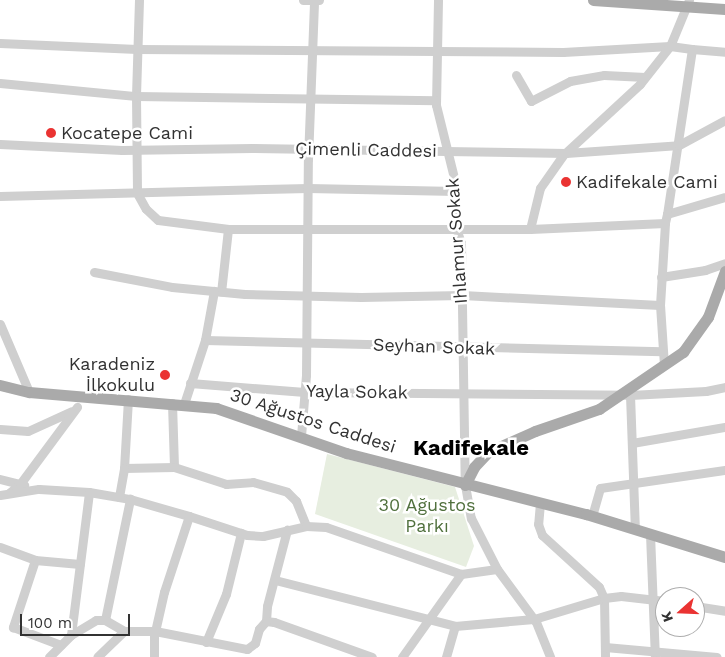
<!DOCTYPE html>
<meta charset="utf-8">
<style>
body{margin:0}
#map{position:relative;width:725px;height:657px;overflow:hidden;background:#fff;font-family:"Work Sans",sans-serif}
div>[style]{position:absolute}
.green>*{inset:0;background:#e7eee0}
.minor>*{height:9px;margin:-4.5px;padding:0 4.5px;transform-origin:4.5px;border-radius:4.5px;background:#cfcfcf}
.major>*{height:11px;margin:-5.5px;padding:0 5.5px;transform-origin:5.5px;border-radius:5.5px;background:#aaa}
.dots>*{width:14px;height:14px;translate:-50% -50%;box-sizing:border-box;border:2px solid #fff;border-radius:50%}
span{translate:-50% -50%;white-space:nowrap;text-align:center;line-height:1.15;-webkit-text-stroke:5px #fff;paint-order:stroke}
.poi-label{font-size:18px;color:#323232}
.left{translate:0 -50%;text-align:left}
.right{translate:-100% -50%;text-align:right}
.street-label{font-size:18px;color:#323232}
.park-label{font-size:18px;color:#50703d}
.district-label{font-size:22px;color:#000;font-weight:700}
.north{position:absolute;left:655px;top:587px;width:50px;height:50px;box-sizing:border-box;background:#fff;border:1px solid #adadad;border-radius:50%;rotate:250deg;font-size:14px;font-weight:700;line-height:20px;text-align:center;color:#323232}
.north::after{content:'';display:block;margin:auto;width:18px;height:22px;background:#ea3332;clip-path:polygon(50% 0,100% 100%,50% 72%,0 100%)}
.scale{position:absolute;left:20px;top:614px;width:110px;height:22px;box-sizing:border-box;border:2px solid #323232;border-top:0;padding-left:6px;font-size:15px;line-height:18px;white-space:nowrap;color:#323232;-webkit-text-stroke:4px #fff;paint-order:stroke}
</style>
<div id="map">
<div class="green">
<i style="clip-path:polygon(327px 454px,455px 487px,474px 546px,466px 567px,315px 514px)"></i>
</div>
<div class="minor">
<i style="left:139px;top:0;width:96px;rotate:91.8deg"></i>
<i style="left:136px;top:96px;width:97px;rotate:89.4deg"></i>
<i style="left:137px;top:193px;width:18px;rotate:61deg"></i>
<i style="left:146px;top:209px;width:16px;rotate:43deg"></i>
<i style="left:158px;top:220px;width:71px;rotate:7.3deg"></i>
<i style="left:228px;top:229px;width:63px;rotate:96.3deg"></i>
<i style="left:303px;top:0;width:16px"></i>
<i style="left:438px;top:0;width:105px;rotate:91.1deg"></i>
<i style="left:436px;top:105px;width:79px;rotate:76.1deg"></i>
<i style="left:455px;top:182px;width:46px;rotate:88.8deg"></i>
<i style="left:456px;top:228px;width:16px;rotate:72deg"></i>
<i style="left:461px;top:243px;width:242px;rotate:89.1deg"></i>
<i style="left:465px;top:485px;width:34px;rotate:80deg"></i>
<i style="left:471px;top:518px;width:57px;rotate:63deg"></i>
<i style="left:497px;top:569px;width:66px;rotate:53.7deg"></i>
<i style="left:536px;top:622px;width:38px;rotate:68deg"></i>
<i style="left:689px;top:0;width:50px;rotate:112.4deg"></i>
<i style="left:670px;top:46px;width:22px;rotate:8deg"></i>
<i style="left:692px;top:49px;width:167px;rotate:98.6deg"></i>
<i style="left:667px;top:214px;width:60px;rotate:-16.3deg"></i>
<i style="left:0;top:43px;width:137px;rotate:2.5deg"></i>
<i style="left:137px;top:49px;width:426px;rotate:0.4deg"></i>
<i style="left:563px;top:52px;width:107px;rotate:-3.2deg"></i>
<i style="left:692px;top:49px;width:33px;rotate:5deg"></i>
<i style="left:516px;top:75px;width:30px;rotate:60deg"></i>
<i style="left:531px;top:101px;width:44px;rotate:-27.1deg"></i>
<i style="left:570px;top:81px;width:35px;rotate:-10deg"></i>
<i style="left:604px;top:75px;width:41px;rotate:2.8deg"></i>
<i style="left:0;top:83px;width:137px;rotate:5.5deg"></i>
<i style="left:136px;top:96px;width:300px;rotate:0.8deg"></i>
<i style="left:0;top:144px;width:122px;rotate:2.8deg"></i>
<i style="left:122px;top:150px;width:130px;rotate:-0.9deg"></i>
<i style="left:252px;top:148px;width:314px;rotate:0.9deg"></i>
<i style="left:566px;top:153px;width:113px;rotate:-4deg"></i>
<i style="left:679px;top:145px;width:52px;rotate:-28.5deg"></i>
<i style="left:0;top:196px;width:308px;rotate:-1.5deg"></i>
<i style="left:308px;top:188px;width:148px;rotate:1.2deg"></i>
<i style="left:667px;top:214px;width:9px;rotate:103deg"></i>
<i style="left:665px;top:223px;width:135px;rotate:177.5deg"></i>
<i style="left:530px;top:229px;width:42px;rotate:-76.3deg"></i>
<i style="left:540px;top:188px;width:39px;rotate:-55deg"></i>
<i style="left:562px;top:156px;width:106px;rotate:-42.7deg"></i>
<i style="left:640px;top:84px;width:48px;rotate:-51.7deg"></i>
<i style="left:228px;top:229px;width:302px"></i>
<i style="left:94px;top:272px;width:79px;rotate:10.9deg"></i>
<i style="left:172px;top:287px;width:73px;rotate:5.5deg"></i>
<i style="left:245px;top:294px;width:116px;rotate:1.5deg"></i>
<i style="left:361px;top:297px;width:101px;rotate:-1.1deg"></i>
<i style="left:462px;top:295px;width:198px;rotate:2.9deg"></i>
<i style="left:661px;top:277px;width:45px;rotate:-9deg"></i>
<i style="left:705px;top:270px;width:21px;rotate:-19deg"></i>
<i style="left:0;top:324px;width:74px;rotate:66.9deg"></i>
<i style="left:205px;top:340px;width:457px;rotate:1.4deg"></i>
<i style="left:664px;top:365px;width:60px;rotate:-93.8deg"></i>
<i style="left:660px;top:305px;width:82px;rotate:-86.5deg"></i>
<i style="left:190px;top:383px;width:115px;rotate:4.5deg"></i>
<i style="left:305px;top:392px;width:325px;rotate:0.5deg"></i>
<i style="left:630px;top:395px;width:134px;rotate:87.9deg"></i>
<i style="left:630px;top:395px;width:76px;rotate:-3deg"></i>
<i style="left:706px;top:391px;width:19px;rotate:-12deg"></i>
<i style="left:128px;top:399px;width:69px;rotate:93.3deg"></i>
<i style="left:124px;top:468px;width:50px;rotate:-1.1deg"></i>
<i style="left:172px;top:403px;width:64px;rotate:88.2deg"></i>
<i style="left:174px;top:467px;width:55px;rotate:18.1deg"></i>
<i style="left:226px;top:484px;width:27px;rotate:-4deg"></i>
<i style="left:253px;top:482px;width:35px;rotate:16deg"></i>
<i style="left:287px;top:492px;width:13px;rotate:45deg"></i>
<i style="left:296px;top:501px;width:27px;rotate:68deg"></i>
<i style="left:184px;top:404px;width:67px;rotate:-71.8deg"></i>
<i style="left:205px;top:340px;width:50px;rotate:-79.6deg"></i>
<i style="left:0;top:429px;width:28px;rotate:4deg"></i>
<i style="left:28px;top:431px;width:48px;rotate:-24.4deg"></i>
<i style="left:301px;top:436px;width:61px;rotate:-85.3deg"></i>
<i style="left:306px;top:375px;width:216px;rotate:-89.5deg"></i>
<i style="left:308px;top:159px;width:159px;rotate:-87.8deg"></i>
<i style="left:632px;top:443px;width:94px;rotate:-9.8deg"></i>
<i style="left:0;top:479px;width:25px;rotate:14deg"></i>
<i style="left:9px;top:493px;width:14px;rotate:-39deg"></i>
<i style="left:20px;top:484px;width:96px;rotate:-53.5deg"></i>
<i style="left:0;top:495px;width:39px;rotate:-9deg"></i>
<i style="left:39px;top:489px;width:50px;rotate:3.4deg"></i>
<i style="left:89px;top:492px;width:42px;rotate:9.7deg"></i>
<i style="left:130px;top:499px;width:61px;rotate:16.1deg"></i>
<i style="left:119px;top:497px;width:29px;rotate:-80deg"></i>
<i style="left:540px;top:503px;width:21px;rotate:95deg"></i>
<i style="left:538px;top:524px;width:12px;rotate:70deg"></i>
<i style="left:542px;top:535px;width:77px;rotate:42.4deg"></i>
<i style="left:599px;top:587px;width:12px;rotate:66deg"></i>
<i style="left:604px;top:598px;width:59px;rotate:89deg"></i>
<i style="left:592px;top:516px;width:29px;rotate:-74deg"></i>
<i style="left:600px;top:488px;width:126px;rotate:-8.2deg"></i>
<i style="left:650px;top:534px;width:123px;rotate:87.7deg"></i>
<i style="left:0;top:547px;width:37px;rotate:20deg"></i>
<i style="left:35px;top:560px;width:71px;rotate:108.2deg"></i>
<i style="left:13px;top:627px;width:51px;rotate:20.6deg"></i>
<i style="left:35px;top:560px;width:45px;rotate:5.1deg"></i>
<i style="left:275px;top:580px;width:186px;rotate:14.3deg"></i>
<i style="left:695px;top:606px;width:30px;rotate:9deg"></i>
<i style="left:105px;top:620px;width:124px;rotate:-78.3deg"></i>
<i style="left:266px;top:621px;width:15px;rotate:-86deg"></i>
<i style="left:267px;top:606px;width:79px;rotate:-75.3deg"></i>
<i style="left:124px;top:631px;width:31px"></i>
<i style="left:155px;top:631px;width:94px;rotate:11.1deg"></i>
<i style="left:247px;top:649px;width:10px;rotate:-37deg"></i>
<i style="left:255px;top:643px;width:15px;rotate:-74deg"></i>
<i style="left:259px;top:629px;width:11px;rotate:-49deg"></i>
<i style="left:266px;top:621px;width:8px;rotate:7deg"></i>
<i style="left:274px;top:622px;width:104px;rotate:19.7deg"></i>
<i style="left:71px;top:635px;width:144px;rotate:-82.8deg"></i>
<i style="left:206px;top:642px;width:52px;rotate:-67.4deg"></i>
<i style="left:226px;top:594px;width:63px;rotate:-76.2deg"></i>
<i style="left:605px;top:647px;width:112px;rotate:5.1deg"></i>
<i style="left:49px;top:657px;width:31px;rotate:-45deg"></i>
<i style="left:71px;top:635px;width:29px;rotate:-31deg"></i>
<i style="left:96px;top:620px;width:9px"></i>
<i style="left:105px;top:620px;width:22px;rotate:30deg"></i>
<i style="left:124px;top:631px;width:37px;rotate:136deg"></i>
<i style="left:154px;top:657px;width:21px;rotate:-90deg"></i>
<i style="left:154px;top:636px;width:45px;rotate:-77.2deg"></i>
<i style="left:164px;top:592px;width:80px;rotate:-71.8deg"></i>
<i style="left:189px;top:516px;width:61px;rotate:18.1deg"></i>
<i style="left:247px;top:535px;width:16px;rotate:4deg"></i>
<i style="left:263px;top:536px;width:44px;rotate:-13.1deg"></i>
<i style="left:306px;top:526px;width:20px;rotate:3deg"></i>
<i style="left:326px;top:527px;width:143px;rotate:19.2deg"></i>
<i style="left:461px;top:574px;width:36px;rotate:-8deg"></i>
<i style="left:402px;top:657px;width:102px;rotate:-54.6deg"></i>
<i style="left:446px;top:657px;width:32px;rotate:-74deg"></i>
<i style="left:455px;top:626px;width:79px;rotate:-5.1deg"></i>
<i style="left:534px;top:619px;width:73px;rotate:-16.7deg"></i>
<i style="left:604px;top:598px;width:17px;rotate:-7deg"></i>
<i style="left:621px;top:596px;width:44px;rotate:6.5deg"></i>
</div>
<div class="major">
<i style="left:593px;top:0;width:132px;rotate:3.9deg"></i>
<i style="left:0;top:385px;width:30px;rotate:14deg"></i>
<i style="left:29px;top:392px;width:188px;rotate:4.9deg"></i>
<i style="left:216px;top:408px;width:138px;rotate:19.1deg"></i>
<i style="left:346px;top:453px;width:248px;rotate:14.3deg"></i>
<i style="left:586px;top:514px;width:145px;rotate:17.2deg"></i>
<i style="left:465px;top:485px;width:20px;rotate:-63deg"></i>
<i style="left:474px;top:467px;width:21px;rotate:-47deg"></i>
<i style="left:488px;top:452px;width:51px;rotate:-24.1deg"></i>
<i style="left:535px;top:431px;width:68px;rotate:-19deg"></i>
<i style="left:599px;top:409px;width:102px;rotate:-34.2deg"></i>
<i style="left:683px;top:352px;width:43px;rotate:-54.5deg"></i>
<i style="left:708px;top:317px;width:49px;rotate:-69.7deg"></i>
</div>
<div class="dots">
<i style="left:51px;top:133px;background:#ea3332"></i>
<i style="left:566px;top:182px;background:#ea3332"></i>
<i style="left:165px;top:375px;background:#ea3332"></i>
</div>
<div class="poi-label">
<span class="left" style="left:61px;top:133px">Kocatepe Cami</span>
<span class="left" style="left:576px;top:182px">Kadifekale Cami</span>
<span class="right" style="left:155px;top:375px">Karadeniz<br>İlkokulu</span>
</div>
<div class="street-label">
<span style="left:366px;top:150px;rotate:1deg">Çimenli Caddesi</span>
<span style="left:457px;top:241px;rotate:-94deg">Ihlamur Sokak</span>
<span style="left:434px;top:347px;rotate:2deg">Seyhan Sokak</span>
<span style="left:357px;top:392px;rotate:1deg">Yayla Sokak</span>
<span style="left:313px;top:421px;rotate:18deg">30 Ağustos Caddesi</span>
</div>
<div class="park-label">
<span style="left:427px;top:516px">30 Ağustos<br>Parkı</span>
</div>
<div class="district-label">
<span style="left:471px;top:448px">Kadifekale</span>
</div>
<div class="north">K</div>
<div class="scale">100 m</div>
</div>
